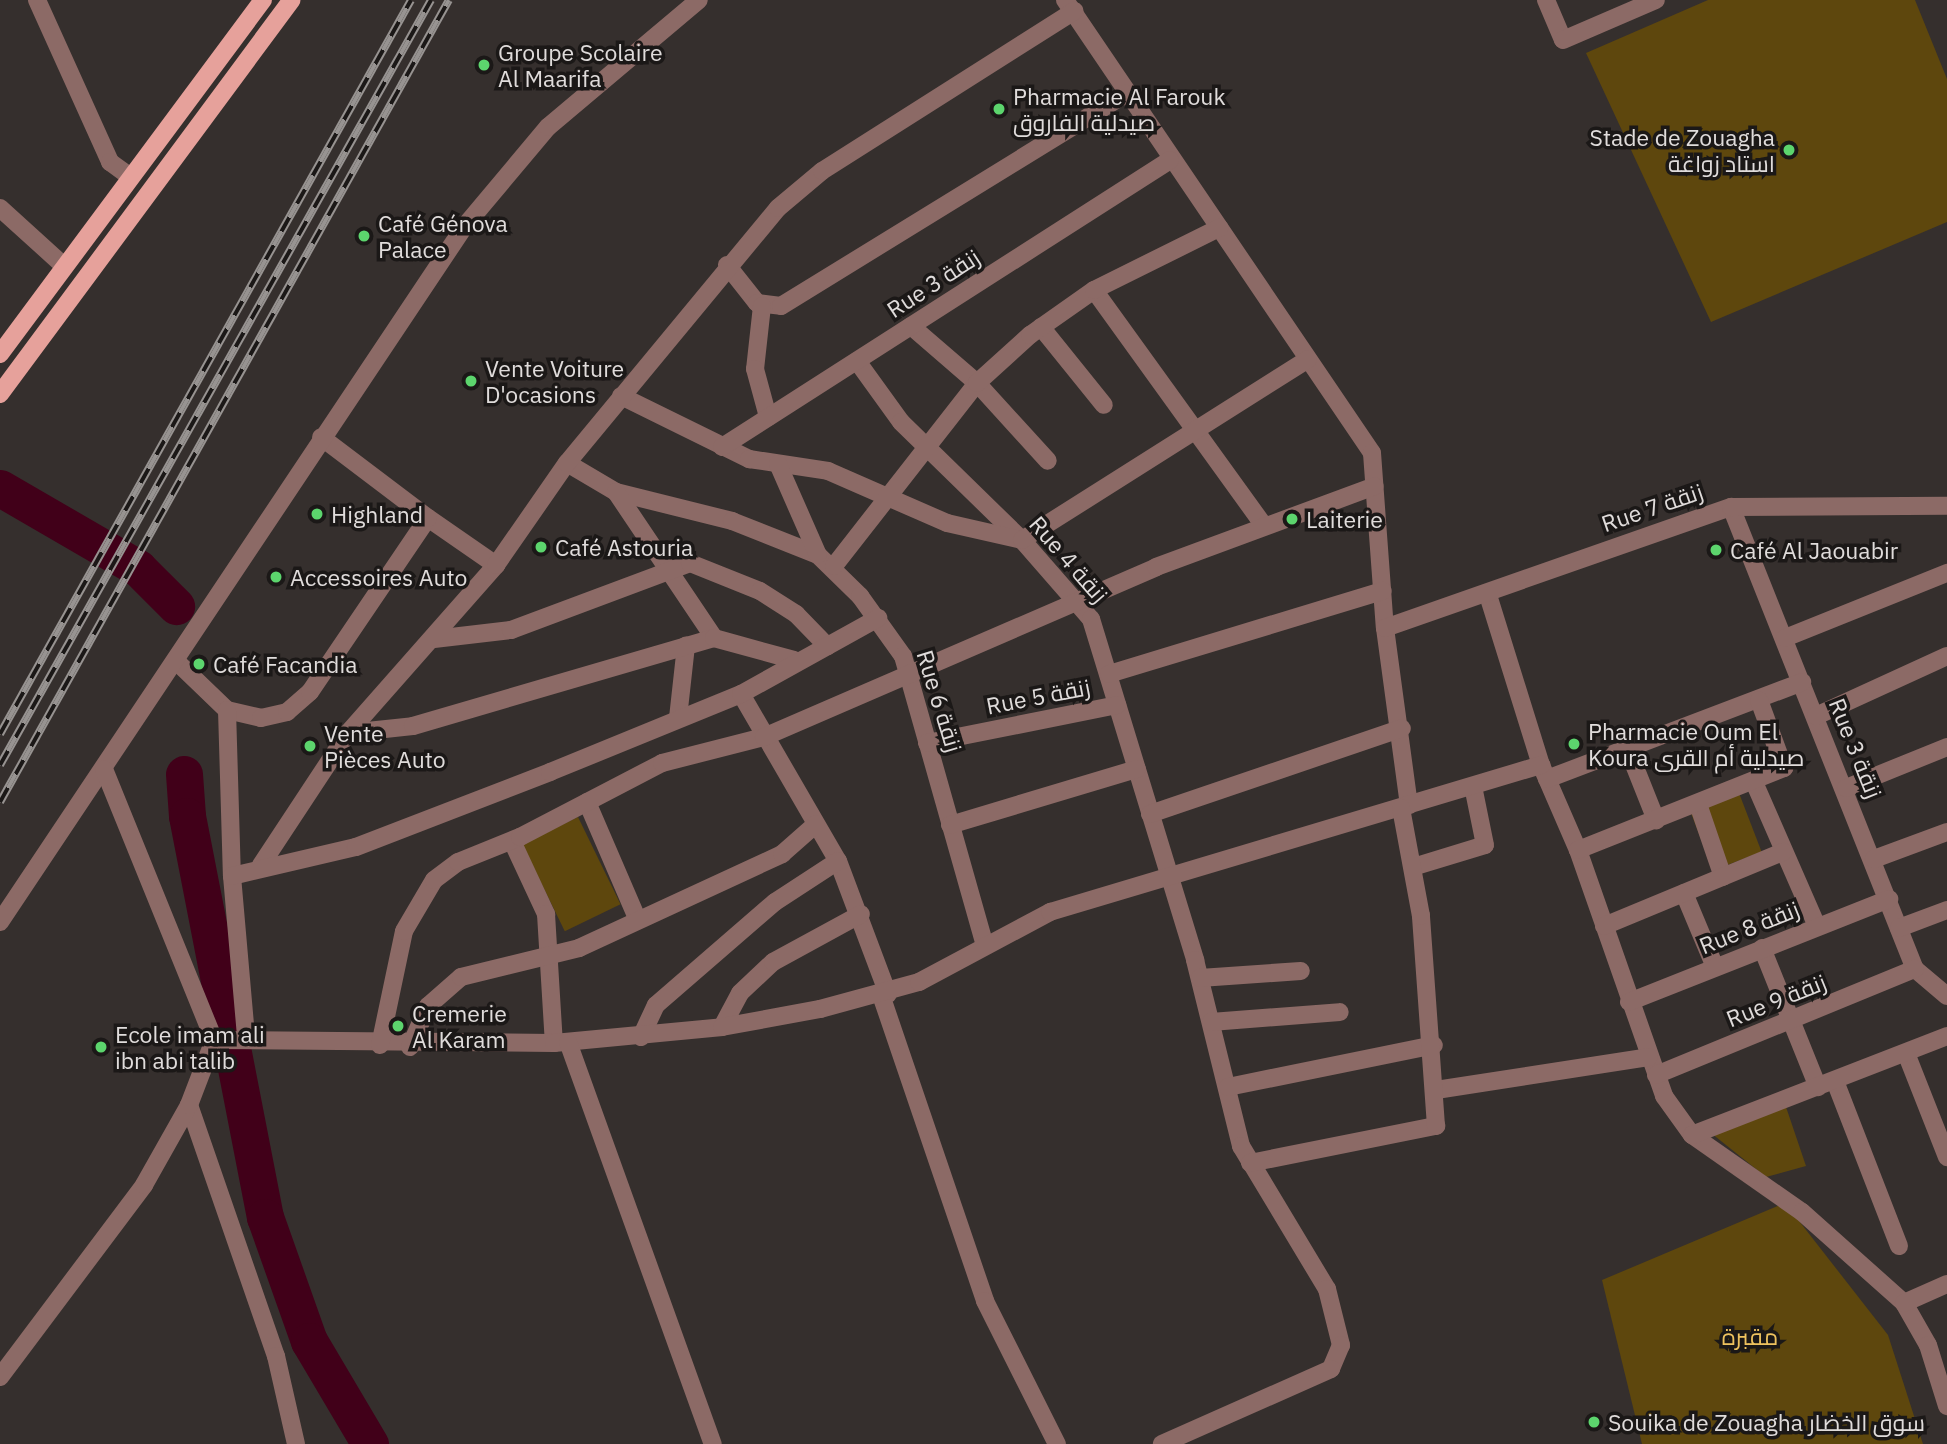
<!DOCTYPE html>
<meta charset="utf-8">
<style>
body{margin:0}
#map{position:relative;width:1947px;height:1444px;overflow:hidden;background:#352f2d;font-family:"IBM Plex Sans",Cairo,sans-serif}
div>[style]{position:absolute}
.green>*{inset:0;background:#5e470d;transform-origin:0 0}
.river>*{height:37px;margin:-18.5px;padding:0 18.5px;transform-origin:18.5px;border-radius:18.5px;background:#410019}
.minor>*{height:18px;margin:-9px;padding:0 9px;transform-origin:9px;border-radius:9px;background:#8c6a66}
.major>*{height:18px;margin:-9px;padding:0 9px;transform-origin:9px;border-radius:9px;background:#e6a19b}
.rail>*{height:8px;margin-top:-4px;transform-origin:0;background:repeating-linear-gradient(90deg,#1b1817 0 16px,#979391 0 32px);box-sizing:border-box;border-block:2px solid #979391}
.dots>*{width:19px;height:19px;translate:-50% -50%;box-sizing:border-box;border:4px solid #1b1817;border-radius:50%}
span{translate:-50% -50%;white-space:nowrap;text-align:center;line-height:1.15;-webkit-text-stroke:7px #1b1817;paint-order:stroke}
.poi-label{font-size:23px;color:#e0dcdb}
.left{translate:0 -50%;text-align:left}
.right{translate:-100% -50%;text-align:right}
.street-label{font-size:23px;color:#e0dcdb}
.park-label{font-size:23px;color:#eec25e}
</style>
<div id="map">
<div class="green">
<i style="clip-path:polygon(1708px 0,1915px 0,1947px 79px,1947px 222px,1711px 322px,1586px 53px)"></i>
<i style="left:1739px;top:793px;width:63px;height:52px;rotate:69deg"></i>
<i style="left:578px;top:817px;width:97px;height:62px;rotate:64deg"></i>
<i style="clip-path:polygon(1785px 1104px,1806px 1166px,1766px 1177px,1711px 1133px)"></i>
<i style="clip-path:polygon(1785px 1203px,1888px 1335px,1923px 1444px,1642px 1444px,1602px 1280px)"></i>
</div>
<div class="river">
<i style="left:0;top:488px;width:160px;rotate:30.1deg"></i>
<i style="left:138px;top:568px;width:54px;rotate:45deg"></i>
<i style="left:184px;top:774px;width:42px;rotate:85.9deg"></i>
<i style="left:187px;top:816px;width:409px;rotate:79deg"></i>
<i style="left:265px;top:1217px;width:132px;rotate:70.5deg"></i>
<i style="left:309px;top:1341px;width:120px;rotate:59.4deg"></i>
</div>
<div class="minor">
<i style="left:37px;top:0;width:178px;rotate:65.7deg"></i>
<i style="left:110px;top:162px;width:24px;rotate:36deg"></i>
<i style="left:1065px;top:0;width:547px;rotate:55.87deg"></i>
<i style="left:1372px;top:453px;width:175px;rotate:85.8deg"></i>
<i style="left:1385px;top:628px;width:179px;rotate:82.3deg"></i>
<i style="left:1546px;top:0;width:43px;rotate:67deg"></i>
<i style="left:1563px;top:40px;width:101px;rotate:-23.3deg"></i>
<i style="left:0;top:208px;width:86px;rotate:42.2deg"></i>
<i style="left:727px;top:265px;width:48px;rotate:51.7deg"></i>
<i style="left:757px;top:303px;width:24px;rotate:7deg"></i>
<i style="left:781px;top:306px;width:405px;rotate:-31.6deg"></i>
<i style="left:1094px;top:290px;width:291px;rotate:54.2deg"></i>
<i style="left:762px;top:306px;width:63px;rotate:96.3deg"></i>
<i style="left:755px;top:369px;width:50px;rotate:74.8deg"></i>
<i style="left:911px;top:326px;width:87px;rotate:40.8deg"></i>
<i style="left:977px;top:383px;width:105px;rotate:47.7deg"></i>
<i style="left:1041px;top:327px;width:100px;rotate:51.1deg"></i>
<i style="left:857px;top:361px;width:75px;rotate:54.2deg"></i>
<i style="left:901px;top:422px;width:169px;rotate:44.3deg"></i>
<i style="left:1022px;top:540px;width:105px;rotate:48.9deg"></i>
<i style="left:1091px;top:619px;width:357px;rotate:73deg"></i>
<i style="left:1195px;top:960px;width:192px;rotate:76.1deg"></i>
<i style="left:1241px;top:1146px;width:167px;rotate:59deg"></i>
<i style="left:1327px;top:1289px;width:58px;rotate:76deg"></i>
<i style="left:1341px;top:1345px;width:26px;rotate:113deg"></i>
<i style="left:1331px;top:1369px;width:185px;rotate:156.1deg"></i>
<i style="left:621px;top:396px;width:143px;rotate:26.2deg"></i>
<i style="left:749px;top:459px;width:80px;rotate:8.6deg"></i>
<i style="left:828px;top:471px;width:130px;rotate:23.6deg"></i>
<i style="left:947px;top:523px;width:77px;rotate:12.8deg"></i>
<i style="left:1022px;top:540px;width:338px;rotate:-32.3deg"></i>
<i style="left:722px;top:447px;width:532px;rotate:-32.64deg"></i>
<i style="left:567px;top:463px;width:57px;rotate:30.6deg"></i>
<i style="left:616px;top:492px;width:120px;rotate:14deg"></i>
<i style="left:732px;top:521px;width:92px;rotate:21.6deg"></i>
<i style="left:818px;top:555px;width:59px;rotate:44.3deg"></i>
<i style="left:860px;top:596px;width:74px;rotate:54.4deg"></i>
<i style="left:903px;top:656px;width:300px;rotate:74.2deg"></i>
<i style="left:778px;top:464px;width:99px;rotate:66.3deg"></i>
<i style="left:616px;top:492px;width:176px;rotate:56.1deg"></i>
<i style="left:1731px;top:507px;width:497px;rotate:68.3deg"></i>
<i style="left:1915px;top:969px;width:42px;rotate:40.2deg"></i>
<i style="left:428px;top:518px;width:83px;rotate:34.7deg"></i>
<i style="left:834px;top:566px;width:232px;rotate:-52deg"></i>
<i style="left:977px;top:383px;width:72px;rotate:-42.2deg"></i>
<i style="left:1030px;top:335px;width:78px;rotate:-35.1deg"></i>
<i style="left:1094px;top:290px;width:140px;rotate:-26.4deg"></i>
<i style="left:1488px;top:595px;width:178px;rotate:72.7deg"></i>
<i style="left:1541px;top:765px;width:93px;rotate:66.5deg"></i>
<i style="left:1578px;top:850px;width:261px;rotate:70.7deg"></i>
<i style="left:1664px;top:1096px;width:48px;rotate:54.3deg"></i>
<i style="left:1692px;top:1135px;width:134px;rotate:35deg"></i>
<i style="left:1802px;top:1212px;width:137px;rotate:41.7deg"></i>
<i style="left:1904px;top:1303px;width:48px;rotate:60.3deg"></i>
<i style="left:1928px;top:1345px;width:64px;rotate:72.7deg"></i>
<i style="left:1385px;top:628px;width:367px;rotate:-19.3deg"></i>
<i style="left:1731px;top:507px;width:216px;rotate:-0.3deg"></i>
<i style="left:1785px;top:638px;width:175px;rotate:-21.9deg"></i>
<i style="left:434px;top:639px;width:78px;rotate:-6.7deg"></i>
<i style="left:511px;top:630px;width:191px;rotate:-20.5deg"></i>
<i style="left:690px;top:563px;width:75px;rotate:21.8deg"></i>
<i style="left:760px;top:591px;width:43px;rotate:32.6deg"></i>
<i style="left:796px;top:614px;width:45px;rotate:45.9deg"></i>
<i style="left:176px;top:661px;width:71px;rotate:43.9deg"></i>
<i style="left:227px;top:710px;width:35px;rotate:13deg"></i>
<i style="left:261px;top:718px;width:27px;rotate:-13deg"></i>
<i style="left:287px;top:712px;width:30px;rotate:-41deg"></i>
<i style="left:310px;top:692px;width:210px;rotate:-55.9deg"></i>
<i style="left:428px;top:518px;width:134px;rotate:-142.9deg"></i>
<i style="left:1109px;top:674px;width:286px;rotate:-16.9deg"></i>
<i style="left:741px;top:694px;width:193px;rotate:59.9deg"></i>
<i style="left:838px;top:861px;width:142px;rotate:69.4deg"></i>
<i style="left:227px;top:710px;width:166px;rotate:88.3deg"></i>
<i style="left:232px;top:876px;width:162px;rotate:85deg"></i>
<i style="left:1816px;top:716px;width:144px;rotate:-24.6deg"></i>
<i style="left:678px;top:718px;width:73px;rotate:-83.7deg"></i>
<i style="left:348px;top:733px;width:65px;rotate:-6.1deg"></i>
<i style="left:413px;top:726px;width:314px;rotate:-16.3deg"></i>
<i style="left:714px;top:638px;width:83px;rotate:15.4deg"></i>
<i style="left:927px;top:743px;width:194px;rotate:-11.3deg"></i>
<i style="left:1627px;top:747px;width:79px;rotate:68.3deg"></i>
<i style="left:1547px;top:779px;width:273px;rotate:-20.8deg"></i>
<i style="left:1754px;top:782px;width:157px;rotate:66.4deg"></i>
<i style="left:1846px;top:788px;width:109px;rotate:-22.1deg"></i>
<i style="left:587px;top:802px;width:126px;rotate:66.7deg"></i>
<i style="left:1698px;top:804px;width:77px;rotate:71.1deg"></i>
<i style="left:1150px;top:814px;width:266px;rotate:-18.8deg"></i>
<i style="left:950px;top:825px;width:195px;rotate:-16.7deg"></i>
<i style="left:512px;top:841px;width:81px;rotate:65deg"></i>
<i style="left:546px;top:914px;width:129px;rotate:86.5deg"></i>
<i style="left:1578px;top:850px;width:222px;rotate:-21.7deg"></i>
<i style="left:1784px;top:768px;width:72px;rotate:-110.2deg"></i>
<i style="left:1874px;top:859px;width:78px;rotate:-20.3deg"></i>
<i style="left:261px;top:865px;width:158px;rotate:-56.6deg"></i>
<i style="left:348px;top:733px;width:224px;rotate:-48.6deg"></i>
<i style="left:496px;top:565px;width:124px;rotate:-55.2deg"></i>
<i style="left:567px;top:463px;width:331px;rotate:-50.4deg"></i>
<i style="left:778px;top:208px;width:57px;rotate:-40.1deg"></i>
<i style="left:822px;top:171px;width:299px;rotate:-32.4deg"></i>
<i style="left:1413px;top:867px;width:75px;rotate:-17deg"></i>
<i style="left:1485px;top:845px;width:60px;rotate:-101.5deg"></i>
<i style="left:232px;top:876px;width:127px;rotate:-13.2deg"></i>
<i style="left:356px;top:847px;width:208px;rotate:-21.1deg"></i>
<i style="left:550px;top:772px;width:206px;rotate:-22.2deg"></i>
<i style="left:741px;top:694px;width:157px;rotate:-29deg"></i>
<i style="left:1684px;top:893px;width:80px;rotate:67.3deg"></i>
<i style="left:0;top:922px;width:836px;rotate:-56.27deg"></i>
<i style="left:464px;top:227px;width:131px;rotate:-50deg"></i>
<i style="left:548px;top:127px;width:197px;rotate:-40.1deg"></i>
<i style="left:1604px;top:926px;width:194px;rotate:-22.5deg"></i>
<i style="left:1899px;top:928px;width:51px;rotate:-20.6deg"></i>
<i style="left:1762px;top:948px;width:150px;rotate:68.1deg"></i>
<i style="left:1200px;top:978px;width:101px;rotate:-4deg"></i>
<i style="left:881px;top:995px;width:323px;rotate:71.2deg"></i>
<i style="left:985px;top:1301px;width:160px;rotate:63.3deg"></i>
<i style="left:1629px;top:1002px;width:280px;rotate:-21.6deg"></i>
<i style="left:1211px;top:1022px;width:129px;rotate:-4.4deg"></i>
<i style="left:722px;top:1027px;width:38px;rotate:-62deg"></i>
<i style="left:740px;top:993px;width:45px;rotate:-43.2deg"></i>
<i style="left:773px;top:962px;width:100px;rotate:-28.6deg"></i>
<i style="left:641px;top:1037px;width:35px;rotate:-65deg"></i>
<i style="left:656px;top:1005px;width:157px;rotate:-40.9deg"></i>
<i style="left:775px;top:902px;width:75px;rotate:-33.1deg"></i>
<i style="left:214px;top:1040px;width:340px;rotate:0.5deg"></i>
<i style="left:554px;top:1043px;width:169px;rotate:-5.4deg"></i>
<i style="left:722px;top:1027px;width:100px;rotate:-10.4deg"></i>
<i style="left:820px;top:1009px;width:103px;rotate:-15.3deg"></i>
<i style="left:919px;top:982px;width:149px;rotate:-28.1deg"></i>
<i style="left:1050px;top:912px;width:513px;rotate:-16.67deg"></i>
<i style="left:568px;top:1042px;width:427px;rotate:70.2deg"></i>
<i style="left:380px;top:1045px;width:116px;rotate:-78.1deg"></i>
<i style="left:404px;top:931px;width:59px;rotate:-59.5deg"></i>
<i style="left:434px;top:880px;width:30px;rotate:-37deg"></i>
<i style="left:458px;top:862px;width:67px;rotate:-22deg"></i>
<i style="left:520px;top:837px;width:160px;rotate:-27.5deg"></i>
<i style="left:662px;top:763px;width:105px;rotate:-14.3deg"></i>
<i style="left:764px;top:737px;width:427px;rotate:-23.4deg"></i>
<i style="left:1156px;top:567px;width:233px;rotate:-20.3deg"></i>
<i style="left:410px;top:1047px;width:45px;rotate:-66.3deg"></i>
<i style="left:428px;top:1006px;width:44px;rotate:-41.3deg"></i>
<i style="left:461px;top:977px;width:122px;rotate:-13.8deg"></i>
<i style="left:579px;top:948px;width:224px;rotate:-24.8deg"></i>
<i style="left:782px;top:854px;width:45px;rotate:-41.4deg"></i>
<i style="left:1906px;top:1053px;width:112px;rotate:68.5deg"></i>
<i style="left:1656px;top:1075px;width:280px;rotate:-22.3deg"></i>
<i style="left:1835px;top:1081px;width:177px;rotate:68.8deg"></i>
<i style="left:1228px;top:1087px;width:210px;rotate:-11.5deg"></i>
<i style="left:1436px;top:1090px;width:215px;rotate:-8.8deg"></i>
<i style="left:189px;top:1105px;width:266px;rotate:70.9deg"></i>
<i style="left:276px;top:1356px;width:90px;rotate:77.2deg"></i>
<i style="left:1692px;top:1135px;width:274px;rotate:-21.2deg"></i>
<i style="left:1250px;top:1163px;width:190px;rotate:-11.3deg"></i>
<i style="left:1436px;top:1126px;width:211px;rotate:-94.1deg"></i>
<i style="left:1421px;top:916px;width:110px;rotate:-100.5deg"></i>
<i style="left:1904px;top:1303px;width:47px;rotate:-23.8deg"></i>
<i style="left:0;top:1377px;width:240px;rotate:-53.1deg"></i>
<i style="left:144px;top:1185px;width:92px;rotate:-60.6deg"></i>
<i style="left:189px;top:1105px;width:70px;rotate:-69deg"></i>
<i style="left:214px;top:1040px;width:292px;rotate:-112.1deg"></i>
</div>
<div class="major">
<i style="left:0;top:354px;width:441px;rotate:-53.4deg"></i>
<i style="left:0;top:394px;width:490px;rotate:-53.5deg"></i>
</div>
<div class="rail">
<i style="left:0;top:734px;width:841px;rotate:-60.75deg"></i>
<i style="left:0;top:765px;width:878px;rotate:-60.6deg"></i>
<i style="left:0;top:802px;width:919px;rotate:-60.76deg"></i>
</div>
<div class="dots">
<i style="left:484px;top:65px;background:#5cd56d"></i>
<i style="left:999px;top:109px;background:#5cd56d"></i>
<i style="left:1789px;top:150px;background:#5cd56d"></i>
<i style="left:364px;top:236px;background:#5cd56d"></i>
<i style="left:471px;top:381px;background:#5cd56d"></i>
<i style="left:317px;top:514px;background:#5cd56d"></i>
<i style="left:1292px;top:519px;background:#5cd56d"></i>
<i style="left:541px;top:547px;background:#5cd56d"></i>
<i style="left:1716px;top:550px;background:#5cd56d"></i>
<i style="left:276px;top:577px;background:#5cd56d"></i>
<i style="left:199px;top:664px;background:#5cd56d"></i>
<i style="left:1574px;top:744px;background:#5cd56d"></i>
<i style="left:310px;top:746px;background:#5cd56d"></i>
<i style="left:398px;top:1026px;background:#5cd56d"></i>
<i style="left:101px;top:1047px;background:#5cd56d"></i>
<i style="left:1594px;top:1422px;background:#5cd56d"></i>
</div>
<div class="poi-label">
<span class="left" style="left:498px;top:65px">Groupe Scolaire<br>Al Maarifa</span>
<span class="left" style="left:1013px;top:109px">Pharmacie Al Farouk<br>صيدلية الفاروق</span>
<span class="right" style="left:1775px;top:150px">Stade de Zouagha<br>استاد زواغة</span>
<span class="left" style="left:378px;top:236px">Café Génova<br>Palace</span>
<span class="left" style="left:485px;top:381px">Vente Voiture<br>D'ocasions</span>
<span class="left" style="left:331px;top:514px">Highland</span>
<span class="left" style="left:1306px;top:519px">Laiterie</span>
<span class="left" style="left:555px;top:547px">Café Astouria</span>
<span class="left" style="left:1730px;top:550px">Café Al Jaouabir</span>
<span class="left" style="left:290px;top:577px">Accessoires Auto</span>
<span class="left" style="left:213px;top:664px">Café Facandia</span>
<span class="left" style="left:1588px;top:744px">Pharmacie Oum El<br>Koura صيدلية أم القرى</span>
<span class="left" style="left:324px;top:746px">Vente<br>Pièces Auto</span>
<span class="left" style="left:412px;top:1026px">Cremerie<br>Al Karam</span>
<span class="left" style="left:115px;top:1047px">Ecole imam ali<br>ibn abi talib</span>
<span class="left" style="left:1608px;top:1422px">Souika de Zouagha سوق الخضار</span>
</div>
<div class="street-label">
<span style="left:933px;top:283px;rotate:-33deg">Rue 3 زنقة</span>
<span style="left:1652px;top:507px;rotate:-19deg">Rue 7 زنقة</span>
<span style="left:1069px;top:559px;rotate:49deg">Rue 4 زنقة</span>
<span style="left:1038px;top:696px;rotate:-11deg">Rue 5 زنقة</span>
<span style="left:940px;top:701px;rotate:73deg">Rue 6 زنقة</span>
<span style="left:1856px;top:748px;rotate:68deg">Rue 3 زنقة</span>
<span style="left:1749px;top:927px;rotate:-22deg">Rue 8 زنقة</span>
<span style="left:1776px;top:1000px;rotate:-22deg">Rue 9 زنقة</span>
</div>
<div class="park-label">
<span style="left:1750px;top:1336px">مقبرة</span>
</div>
</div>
